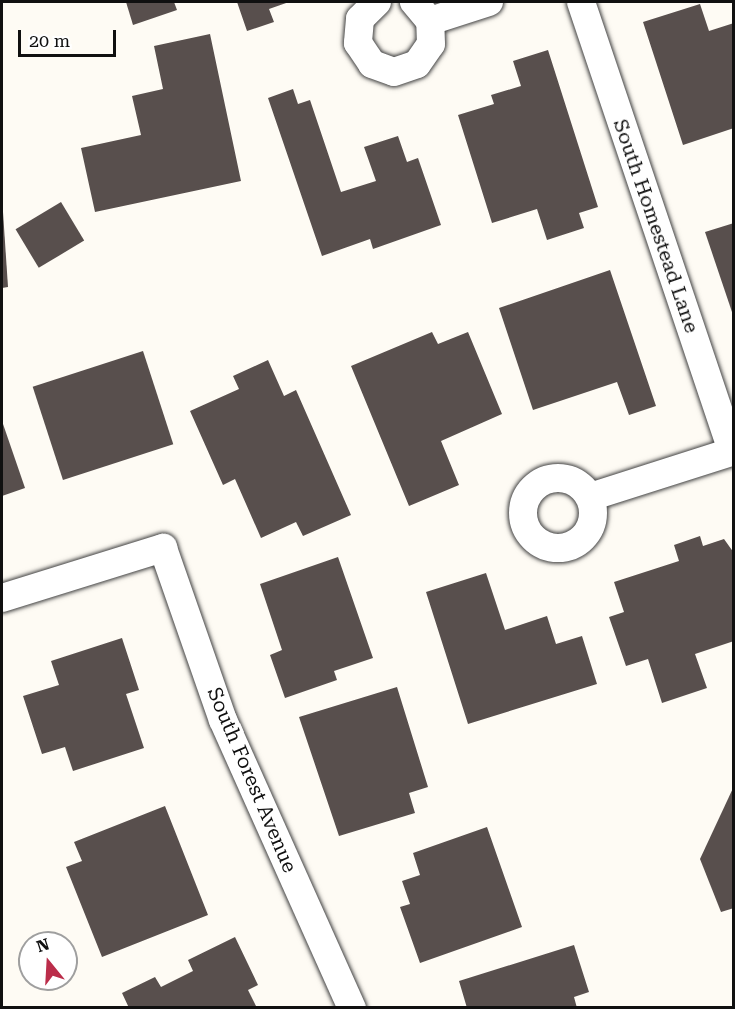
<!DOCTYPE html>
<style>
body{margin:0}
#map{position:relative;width:735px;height:1009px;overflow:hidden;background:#fefbf4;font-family:"Roboto Serif",serif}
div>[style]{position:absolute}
.building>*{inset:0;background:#584f4d;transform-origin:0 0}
.roads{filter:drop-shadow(0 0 2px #434343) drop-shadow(0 0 2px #434343)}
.street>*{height:28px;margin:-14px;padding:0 14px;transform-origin:14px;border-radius:14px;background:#fff}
.street>.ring{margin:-14px;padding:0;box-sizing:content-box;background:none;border:28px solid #fff;border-radius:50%}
span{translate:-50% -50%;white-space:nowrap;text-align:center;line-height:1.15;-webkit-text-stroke:6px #fff;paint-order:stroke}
.street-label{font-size:20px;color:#101010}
.frame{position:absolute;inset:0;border:3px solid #101010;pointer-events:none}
.north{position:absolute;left:18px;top:931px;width:60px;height:60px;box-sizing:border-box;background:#fff;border:2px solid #9f9f9f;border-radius:50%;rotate:342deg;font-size:16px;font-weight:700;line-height:24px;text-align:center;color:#101010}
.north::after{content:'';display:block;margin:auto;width:21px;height:27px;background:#bb2d4a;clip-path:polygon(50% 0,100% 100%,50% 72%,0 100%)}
.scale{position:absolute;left:18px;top:30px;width:98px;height:27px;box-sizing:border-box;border:3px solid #101010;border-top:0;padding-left:8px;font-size:18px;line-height:21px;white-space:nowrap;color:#101010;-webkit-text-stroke:4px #fff;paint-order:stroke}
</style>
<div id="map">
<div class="building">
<i style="clip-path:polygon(126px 2px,174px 2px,177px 10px,133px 25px)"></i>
<i style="clip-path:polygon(237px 2px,289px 2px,269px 9px,274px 22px,247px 31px)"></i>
<i style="clip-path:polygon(700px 4px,709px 31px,734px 23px,734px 128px,683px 145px,643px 22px)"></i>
<i style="clip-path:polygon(210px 34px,241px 181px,95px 212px,81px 148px,141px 135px,132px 96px,163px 89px,154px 46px)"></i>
<i style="clip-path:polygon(548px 50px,598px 207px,579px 213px,584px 228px,547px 240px,537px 209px,492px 223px,458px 115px,494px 104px,491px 95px,521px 86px,513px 61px)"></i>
<i style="clip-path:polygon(293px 89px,298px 104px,310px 100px,341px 192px,376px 181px,364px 147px,398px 136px,407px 162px,418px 158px,441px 225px,373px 249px,370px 239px,322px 256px,268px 98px)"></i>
<i style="clip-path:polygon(2px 197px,8px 287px,2px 288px)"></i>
<i style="left:61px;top:202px;width:45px;height:53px;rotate:59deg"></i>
<i style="clip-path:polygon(734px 223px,734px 314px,733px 315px,705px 232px)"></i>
<i style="clip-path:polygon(610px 270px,656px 406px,629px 415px,617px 382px,533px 410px,499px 308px)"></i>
<i style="clip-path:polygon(432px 332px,438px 344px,468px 332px,502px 414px,441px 441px,459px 485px,409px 506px,351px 366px)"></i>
<i style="left:143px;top:351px;width:98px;height:116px;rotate:72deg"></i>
<i style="clip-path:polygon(268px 360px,284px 396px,296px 390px,351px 515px,303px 536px,296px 522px,261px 538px,235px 479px,223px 485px,190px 411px,239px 389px,233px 376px)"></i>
<i style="clip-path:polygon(2px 421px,25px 488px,2px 496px)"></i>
<i style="clip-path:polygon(700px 536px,703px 546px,724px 539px,734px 553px,734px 641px,695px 654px,707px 688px,662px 703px,648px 659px,626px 666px,609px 617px,624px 612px,614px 582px,679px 561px,674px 545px)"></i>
<i style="clip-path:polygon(338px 557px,373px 658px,334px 671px,337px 680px,285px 698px,270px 655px,282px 650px,260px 584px)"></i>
<i style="clip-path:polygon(486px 573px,505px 630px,547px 616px,556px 644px,582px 636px,597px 684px,468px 724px,426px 592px)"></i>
<i style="clip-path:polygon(122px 638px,139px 690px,126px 694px,144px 748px,73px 771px,65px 747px,42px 754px,23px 696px,59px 685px,51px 661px)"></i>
<i style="clip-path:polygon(397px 687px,428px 787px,409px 793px,415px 813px,339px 836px,299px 717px)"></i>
<i style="clip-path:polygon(734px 786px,734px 908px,721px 912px,700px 859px)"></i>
<i style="clip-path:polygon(165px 806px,208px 915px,102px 957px,66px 867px,82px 861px,74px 842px)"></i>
<i style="clip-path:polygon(487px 827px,522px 927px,420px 963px,400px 907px,410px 904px,402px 881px,420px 875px,413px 853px)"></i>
<i style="clip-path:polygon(235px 937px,258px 985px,248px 990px,257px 1008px,129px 1008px,122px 993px,155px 977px,161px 987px,193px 971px,188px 960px)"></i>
<i style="clip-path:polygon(574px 945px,589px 992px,574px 997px,577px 1008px,467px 1008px,459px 981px)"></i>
</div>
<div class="roads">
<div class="street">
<i style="left:377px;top:2px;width:24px;rotate:135deg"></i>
<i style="left:360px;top:19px;width:24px;rotate:95deg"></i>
<i style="left:358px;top:43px;width:25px;rotate:56deg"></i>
<i style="left:372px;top:64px;width:23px;rotate:20deg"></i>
<i style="left:394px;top:72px;width:24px;rotate:-19deg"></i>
<i style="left:417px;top:64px;width:24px;rotate:-55deg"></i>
<i style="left:431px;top:44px;width:23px;rotate:-92deg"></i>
<i style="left:430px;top:21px;width:25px;rotate:-130deg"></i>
<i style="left:581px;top:2px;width:474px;rotate:71.4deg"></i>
<i style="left:430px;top:21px;width:62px;rotate:-17.9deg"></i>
<i class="ring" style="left:523px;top:478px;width:42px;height:42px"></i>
<i style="left:590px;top:497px;width:151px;rotate:-17.7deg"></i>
<i style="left:2px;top:598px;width:169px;rotate:-17.3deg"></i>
<i style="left:163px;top:548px;width:182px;rotate:70.8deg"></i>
<i style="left:223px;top:720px;width:316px;rotate:65.9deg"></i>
</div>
</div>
<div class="street-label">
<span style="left:656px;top:226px;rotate:71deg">South Homestead Lane</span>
<span style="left:252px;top:780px;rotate:67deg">South Forest Avenue</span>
</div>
<div class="frame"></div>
<div class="north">N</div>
<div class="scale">20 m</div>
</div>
